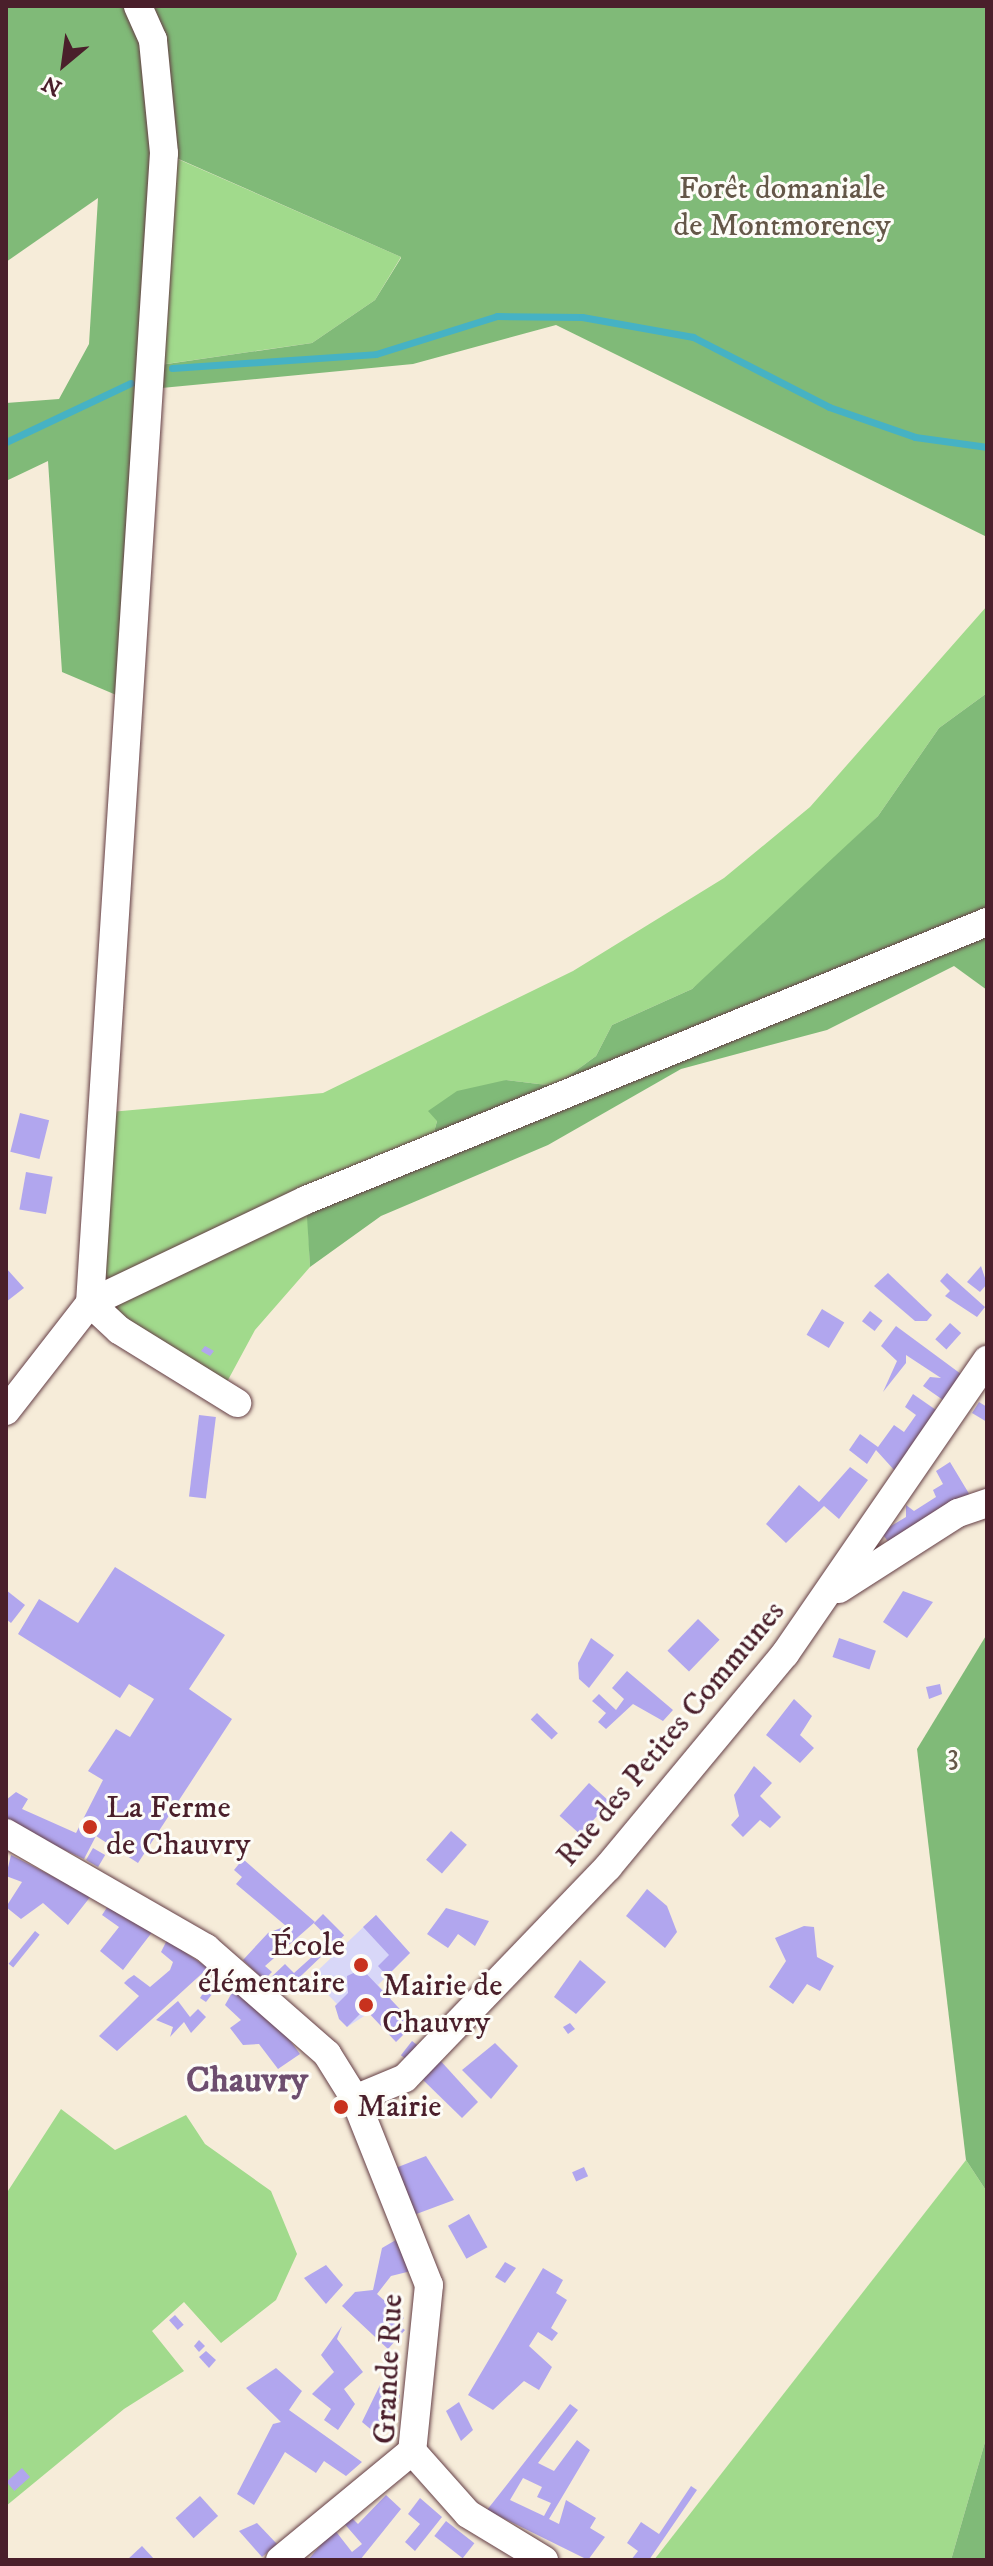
<!DOCTYPE html>
<html>
<head>
<meta charset="utf-8">
<style>
	body { margin:0 }
	#map { position:relative; width:993px; height:2566px; overflow:hidden; background:#f6ecd9; font-family:"IM FELL DW Pica",serif }
	div>[style] { position:absolute }
	[style*='--x'] { left:calc(var(--x)*1px); top:calc(var(--y)*1px); width:calc(var(--w)*1px); rotate:calc(var(--a)*1deg) }
	.built>* { inset:0; background:#d8d7f8 }
	.green>* { inset:0; background:#a1da8c }
	.forest>* { inset:0; background:#80ba78 }
	.stream>* { height:7px; margin:-3.5px; padding:0 3.5px; transform-origin:3.5px; border-radius:3.5px; background:#46b2c4 }
	.building>* { inset:0; background:#b1a6ee; transform-origin:0 0 }
	.roads { filter:drop-shadow(0 0 2px #643e45) drop-shadow(0 0 2px #643e45) }
	.minor>* { height:28px; margin:-14px; padding:0 14px; transform-origin:14px; border-radius:14px; background:#fff }
	.dots>* { width:22px; height:22px; translate:-50% -50%; box-sizing:border-box; border:4px solid #fdfcf7; border-radius:50% }
	span { translate:-50% -50%; white-space:nowrap; text-align:center; line-height:1.15; -webkit-text-stroke:6px #fdfcf7; paint-order:stroke }
	.park-label { font-size:32px; color:#645748 }
	.street-label { font-size:32px; color:#4a1f2b }
	.poi-label { font-size:32px; color:#4a1f2b }
	.left { translate:0 -50%; text-align:left }
	.right { translate:-100% -50%; text-align:right }
	.quarter-label { font-size:36px; color:#6e4e6f; font-weight:700 }
	.frame { position:absolute; inset:0; border:8px solid #4a1f2b; pointer-events:none }
	.north { position:absolute; left:24px; top:24px; width:80px; height:80px; -webkit-text-stroke:6px #fdfcf7; paint-order:stroke; rotate:209deg; font-size:22px; font-weight:700; line-height:32px; text-align:center; color:#4a1f2b }
	.north::after { content:''; display:block; margin:auto; width:28px; height:36px; background:#4a1f2b; clip-path:polygon(50% 0,100% 100%,50% 72%,0 100%) }
</style>
</head>
<body>
<div id="map">
	<div class="built">
		<div style="clip-path:polygon(376px 1915px,410px 1953px,378px 1985px,391px 1999px,347px 2027px,337px 2004px,311px 1977px)"></div>
	</div>
	<div class="green">
		<div style="clip-path:polygon(164px 153px,401px 257px,375px 300px,312px 343px,152px 366px)"></div>
		<div style="clip-path:polygon(987px 606px,987px 693px,939px 728px,878px 816px,735px 953px,692px 989px,612px 1025px,596px 1056px,555px 1086px,506px 1080px,437px 1121px,433px 1136px,307px 1200px,310px 1267px,255px 1330px,221px 1393px,92px 1308px,99px 1113px,323px 1093px,573px 971px,724px 878px,810px 807px)"></div>
		<div style="clip-path:polygon(61px 2109px,115px 2150px,186px 2115px,205px 2144px,271px 2191px,297px 2254px,276px 2300px,221px 2343px,184px 2302px,152px 2331px,184px 2371px,124px 2409px,6px 2506px,6px 2194px)"></div>
		<div style="clip-path:polygon(966px 2160px,987px 2192px,987px 2435px,951px 2560px,654px 2560px)"></div>
	</div>
	<div class="forest">
		<div style="clip-path:polygon(evenodd,6px 6px,987px 6px,987px 537px,556px 325px,413px 364px,151px 389px,128px 700px,62px 672px,48px 461px,6px 481px,6px 403px,59px 399px,89px 344px,98px 198px,6px 262px,6px 6px,165px 153px,401px 257px,401px 258px,375px 300px,312px 343px,153px 366px,165px 153px)"></div>
		<div style="clip-path:polygon(987px 693px,987px 990px,954px 966px,827px 1030px,681px 1069px,548px 1145px,381px 1216px,310px 1267px,306px 1200px,433px 1136px,437px 1121px,428px 1111px,457px 1091px,506px 1080px,555px 1086px,596px 1056px,612px 1025px,692px 989px,878px 816px,939px 728px)"></div>
		<div style="clip-path:polygon(987px 1634px,987px 2192px,966px 2160px,917px 1749px)"></div>
		<div style="clip-path:polygon(987px 2435px,987px 2560px,951px 2560px)"></div>
	</div>
	<div class="stream">
		<div style="--x:172;--y:368;--w:204;--a:-3.9"></div>
		<div style="--x:376;--y:354;--w:127;--a:-17.4"></div>
		<div style="--x:497;--y:316;--w:85;--a:0.7"></div>
		<div style="--x:582;--y:317;--w:113;--a:10.2"></div>
		<div style="--x:693;--y:337;--w:153;--a:27.2"></div>
		<div style="--x:829;--y:407;--w:91;--a:19.2"></div>
		<div style="--x:915;--y:437;--w:73;--a:7.9"></div>
		<div style="--x:6;--y:442;--w:138;--a:-25.3"></div>
	</div>
	<div class="building">
		<div style="left:20px;top:1113px;width:30px;height:40px;rotate:14deg"></div>
		<div style="left:26px;top:1172px;width:27px;height:38px;rotate:10deg"></div>
		<div style="clip-path:polygon(981px 1266px,987px 1284px,980px 1292px,967px 1282px)"></div>
		<div style="clip-path:polygon(6px 1268px,24px 1288px,6px 1302px)"></div>
		<div style="clip-path:polygon(888px 1273px,932px 1315px,927px 1321px,915px 1321px,874px 1286px)"></div>
		<div style="clip-path:polygon(947px 1273px,985px 1307px,977px 1317px,945px 1296px,950px 1291px,940px 1281px)"></div>
		<div style="left:822px;top:1309px;width:26px;height:30px;rotate:31deg"></div>
		<div style="left:870px;top:1311px;width:16px;height:13px;rotate:38deg"></div>
		<div style="left:950px;top:1323px;width:15px;height:22px;rotate:42deg"></div>
		<div style="clip-path:polygon(896px 1326px,961px 1374px,943px 1400px,923px 1386px,930px 1377px,941px 1378px,906px 1355px,906px 1363px,883px 1392px,897px 1361px,881px 1346px)"></div>
		<div style="clip-path:polygon(205px 1346px,214px 1351px,210px 1356px,201px 1351px)"></div>
		<div style="clip-path:polygon(913px 1394px,936px 1410px,895px 1471px,876px 1450px,867px 1464px,849px 1450px,860px 1434px,878px 1447px,894px 1425px,904px 1432px,916px 1415px,905px 1407px)"></div>
		<div style="clip-path:polygon(979px 1402px,987px 1407px,987px 1422px,972px 1413px)"></div>
		<div style="left:199px;top:1415px;width:17px;height:82px;rotate:7deg"></div>
		<div style="clip-path:polygon(950px 1462px,971px 1497px,892px 1547px,881px 1532px,906px 1517px,906px 1505px,914px 1511px,936px 1497px,933px 1490px,943px 1484px,936px 1471px)"></div>
		<div style="clip-path:polygon(850px 1467px,868px 1480px,839px 1519px,824px 1506px,786px 1543px,766px 1524px,799px 1485px,819px 1502px)"></div>
		<div style="clip-path:polygon(115px 1567px,225px 1635px,189px 1689px,232px 1719px,138px 1863px,96px 1836px,84px 1859px,6px 1823px,6px 1800px,16px 1792px,28px 1799px,22px 1809px,76px 1833px,103px 1780px,88px 1771px,116px 1729px,130px 1737px,154px 1699px,129px 1684px,120px 1698px,18px 1634px,39px 1599px,78px 1623px)"></div>
		<div style="clip-path:polygon(6px 1590px,25px 1605px,11px 1623px,6px 1619px)"></div>
		<div style="clip-path:polygon(903px 1591px,933px 1602px,907px 1638px,883px 1622px)"></div>
		<div style="left:698px;top:1619px;width:30px;height:44px;rotate:44deg"></div>
		<div style="clip-path:polygon(591px 1638px,614px 1655px,589px 1688px,579px 1679px,578px 1663px)"></div>
		<div style="left:839px;top:1638px;width:39px;height:20px;rotate:19deg"></div>
		<div style="clip-path:polygon(627px 1671px,673px 1710px,663px 1721px,633px 1704px,606px 1729px,598px 1722px,606px 1713px,592px 1701px,599px 1694px,616px 1710px,624px 1699px,612px 1688px)"></div>
		<div style="clip-path:polygon(940px 1684px,942px 1694px,929px 1699px,926px 1687px)"></div>
		<div style="clip-path:polygon(794px 1699px,812px 1716px,800px 1735px,814px 1748px,800px 1763px,766px 1735px)"></div>
		<div style="left:537px;top:1713px;width:29px;height:9px;rotate:44deg"></div>
		<div style="clip-path:polygon(754px 1766px,772px 1783px,760px 1796px,781px 1817px,770px 1828px,760px 1820px,743px 1837px,731px 1825px,739px 1816px,734px 1795px)"></div>
		<div style="left:589px;top:1783px;width:28px;height:44px;rotate:42deg"></div>
		<div style="left:451px;top:1831px;width:21px;height:38px;rotate:41deg"></div>
		<div style="left:93px;top:1848px;width:14px;height:14px;rotate:30deg"></div>
		<div style="clip-path:polygon(11px 1855px,91px 1896px,68px 1925px,43px 1903px,21px 1919px,6px 1907px,22px 1882px,6px 1876px)"></div>
		<div style="clip-path:polygon(243px 1859px,315px 1922px,265px 1966px,272px 1972px,264px 1980px,243px 1960px,268px 1933px,286px 1926px,236px 1884px,242px 1877px,234px 1870px)"></div>
		<div style="clip-path:polygon(647px 1889px,667px 1906px,677px 1932px,665px 1948px,626px 1916px)"></div>
		<div style="clip-path:polygon(108px 1906px,153px 1931px,123px 1970px,100px 1951px,119px 1927px,102px 1915px)"></div>
		<div style="clip-path:polygon(446px 1908px,489px 1921px,475px 1946px,458px 1934px,448px 1948px,427px 1934px)"></div>
		<div style="left:323px;top:1914px;width:30px;height:13px;rotate:45deg"></div>
		<div style="clip-path:polygon(376px 1915px,410px 1953px,387px 1976px,378px 1966px,389px 1955px,363px 1927px)"></div>
		<div style="clip-path:polygon(804px 1926px,814px 1927px,817px 1957px,834px 1966px,820px 1991px,807px 1984px,793px 2004px,769px 1987px,786px 1961px,775px 1938px)"></div>
		<div style="left:35px;top:1931px;width:6px;height:42px;rotate:39deg"></div>
		<div style="clip-path:polygon(167px 1940px,208px 1968px,117px 2051px,99px 2036px,139px 1996px,124px 1983px,128px 1979px,134px 1975px,150px 1987px,170px 1970px,173px 1962px,161px 1952px)"></div>
		<div style="clip-path:polygon(323px 1947px,327px 1951px,280px 1996px,266px 1982px,285px 1964px,294px 1973px)"></div>
		<div style="clip-path:polygon(580px 1960px,606px 1982px,576px 2014px,554px 1997px)"></div>
		<div style="clip-path:polygon(362px 1969px,414px 2024px,396px 2042px,365px 2009px,347px 2027px,339px 2019px,335px 2006px,348px 1993px,347px 1976px)"></div>
		<div style="clip-path:polygon(215px 1974px,223px 1980px,206px 2002px,200px 1998px)"></div>
		<div style="clip-path:polygon(234px 1989px,277px 2023px,300px 2054px,278px 2069px,259px 2044px,243px 2045px,230px 2028px,241px 2020px,225px 2005px)"></div>
		<div style="clip-path:polygon(178px 2001px,190px 2017px,198px 2009px,206px 2017px,191px 2033px,184px 2022px,170px 2037px,173px 2027px,156px 2020px)"></div>
		<div style="clip-path:polygon(570px 2023px,575px 2029px,568px 2034px,563px 2027px)"></div>
		<div style="left:412px;top:2041px;width:11px;height:18px;rotate:38deg"></div>
		<div style="clip-path:polygon(495px 2043px,518px 2066px,491px 2099px,462px 2070px)"></div>
		<div style="clip-path:polygon(438px 2058px,478px 2102px,462px 2118px,421px 2078px)"></div>
		<div style="clip-path:polygon(426px 2156px,454px 2200px,411px 2216px,393px 2169px)"></div>
		<div style="left:584px;top:2167px;width:10px;height:13px;rotate:66deg"></div>
		<div style="left:469px;top:2214px;width:38px;height:24px;rotate:61deg"></div>
		<div style="clip-path:polygon(401px 2237px,415px 2270px,391px 2276px,377px 2294px,404px 2318px,398px 2325px,405px 2330px,388px 2349px,342px 2306px,355px 2292px,373px 2290px,382px 2248px)"></div>
		<div style="clip-path:polygon(505px 2262px,516px 2268px,505px 2283px,495px 2277px)"></div>
		<div style="clip-path:polygon(326px 2265px,343px 2285px,326px 2304px,304px 2278px)"></div>
		<div style="clip-path:polygon(543px 2268px,563px 2280px,556px 2293px,567px 2300px,551px 2328px,558px 2333px,552px 2341px,538px 2332px,529px 2346px,552px 2367px,539px 2390px,524px 2381px,493px 2410px,468px 2395px)"></div>
		<div style="left:175px;top:2315px;width:13px;height:8px;rotate:48deg"></div>
		<div style="clip-path:polygon(342px 2326px,337px 2339px,363px 2372px,344px 2389px,355px 2404px,338px 2430px,324px 2420px,331px 2409px,312px 2394px,334px 2372px,321px 2355px)"></div>
		<div style="clip-path:polygon(199px 2340px,205px 2346px,199px 2352px,194px 2346px)"></div>
		<div style="clip-path:polygon(206px 2351px,216px 2360px,209px 2368px,199px 2357px)"></div>
		<div style="clip-path:polygon(276px 2368px,302px 2391px,289px 2410px,362px 2462px,346px 2476px,324px 2461px,316px 2473px,285px 2452px,254px 2505px,237px 2494px,273px 2424px,281px 2422px,246px 2388px)"></div>
		<div style="clip-path:polygon(380px 2385px,400px 2395px,395px 2417px,388px 2412px,374px 2432px,362px 2422px)"></div>
		<div style="clip-path:polygon(459px 2402px,473px 2430px,461px 2441px,446px 2411px)"></div>
		<div style="clip-path:polygon(evenodd,570px 2404px,578px 2410px,538px 2463px,554px 2471px,577px 2440px,590px 2450px,549px 2519px,559px 2524px,566px 2500px,596px 2518px,590px 2528px,605px 2537px,588px 2560px,487px 2510px,570px 2404px,523px 2478px,542px 2487px,537px 2497px,551px 2503px,544px 2516px,510px 2500px,523px 2478px)"></div>
		<div style="left:22px;top:2468px;width:12px;height:21px;rotate:48deg"></div>
		<div style="clip-path:polygon(691px 2486px,697px 2490px,649px 2560px,631px 2560px,638px 2551px,627px 2543px,641px 2522px,659px 2534px)"></div>
		<div style="clip-path:polygon(386px 2495px,401px 2509px,360px 2560px,308px 2560px,334px 2529px,352px 2552px,362px 2544px,342px 2521px,348px 2514px,358px 2524px)"></div>
		<div style="left:200px;top:2496px;width:27px;height:33px;rotate:48deg"></div>
		<div style="clip-path:polygon(420px 2498px,442px 2517px,415px 2551px,405px 2542px,420px 2524px,408px 2514px)"></div>
		<div style="left:446px;top:2521px;width:36px;height:19px;rotate:38deg"></div>
		<div style="clip-path:polygon(257px 2523px,277px 2544px,262px 2557px,239px 2531px)"></div>
		<div style="clip-path:polygon(142px 2546px,155px 2560px,127px 2560px)"></div>
	</div>
	<div class="roads">
		<div class="minor">
			<div style="--x:90;--y:1303;--w:239;--a:-25.5"></div>
			<div style="--x:306;--y:1200;--w:736;--a:-22.21"></div>
			<div style="--x:90;--y:1303;--w:40;--a:43"></div>
			<div style="--x:119;--y:1330;--w:139;--a:31.7"></div>
			<div style="--x:6;--y:1411;--w:137;--a:-52.1"></div>
			<div style="--x:90;--y:1303;--w:1152;--a:-86.32"></div>
			<div style="--x:164;--y:153;--w:114;--a:-95.6"></div>
			<div style="--x:153;--y:40;--w:37;--a:-114"></div>
			<div style="--x:839;--y:1589;--w:141;--a:-32.6"></div>
			<div style="--x:958;--y:1513;--w:31;--a:-19"></div>
			<div style="--x:6;--y:1833;--w:231;--a:29.9"></div>
			<div style="--x:206;--y:1948;--w:161;--a:41.2"></div>
			<div style="--x:327;--y:2054;--w:53;--a:58.1"></div>
			<div style="--x:355;--y:2099;--w:200;--a:68.3"></div>
			<div style="--x:429;--y:2285;--w:167;--a:95.8"></div>
			<div style="--x:412;--y:2451;--w:84;--a:48.4"></div>
			<div style="--x:468;--y:2514;--w:89;--a:31.2"></div>
			<div style="--x:355;--y:2099;--w:54;--a:-22.8"></div>
			<div style="--x:405;--y:2078;--w:293;--a:-46.1"></div>
			<div style="--x:608;--y:1867;--w:277;--a:-50.3"></div>
			<div style="--x:785;--y:1654;--w:357;--a:-55.5"></div>
			<div style="--x:280;--y:2560;--w:171;--a:-39.5"></div>
		</div>
	</div>
	<div class="dots">
		<div style="left:90px;top:1827px;background:#c8321e"></div>
		<div style="left:361px;top:1965px;background:#c8321e"></div>
		<div style="left:366px;top:2005px;background:#c8321e"></div>
		<div style="left:341px;top:2107px;background:#c8321e"></div>
	</div>
	<div class="park-label">
		<span style="left:782px;top:208px">Forêt domaniale<br>de Montmorency</span>
		<span style="left:953px;top:1755px">3</span>
	</div>
	<div class="street-label">
		<span style="left:671px;top:1734px;rotate:-50deg">Rue des Petites Communes</span>
		<span style="left:389px;top:2369px;rotate:-87deg">Grande Rue</span>
	</div>
	<div class="poi-label">
		<span class="left" style="left:106px;top:1827px">La Ferme<br>de Chauvry</span>
		<span class="right" style="left:345px;top:1965px">École<br>élémentaire</span>
		<span class="left" style="left:382px;top:2005px">Mairie de<br>Chauvry</span>
		<span class="left" style="left:357px;top:2107px">Mairie</span>
	</div>
	<div class="quarter-label">
		<span style="left:247px;top:2081px">Chauvry</span>
	</div>
	<div class="frame"></div>
	<div class="north">N</div>
</div>
</body>
</html>
